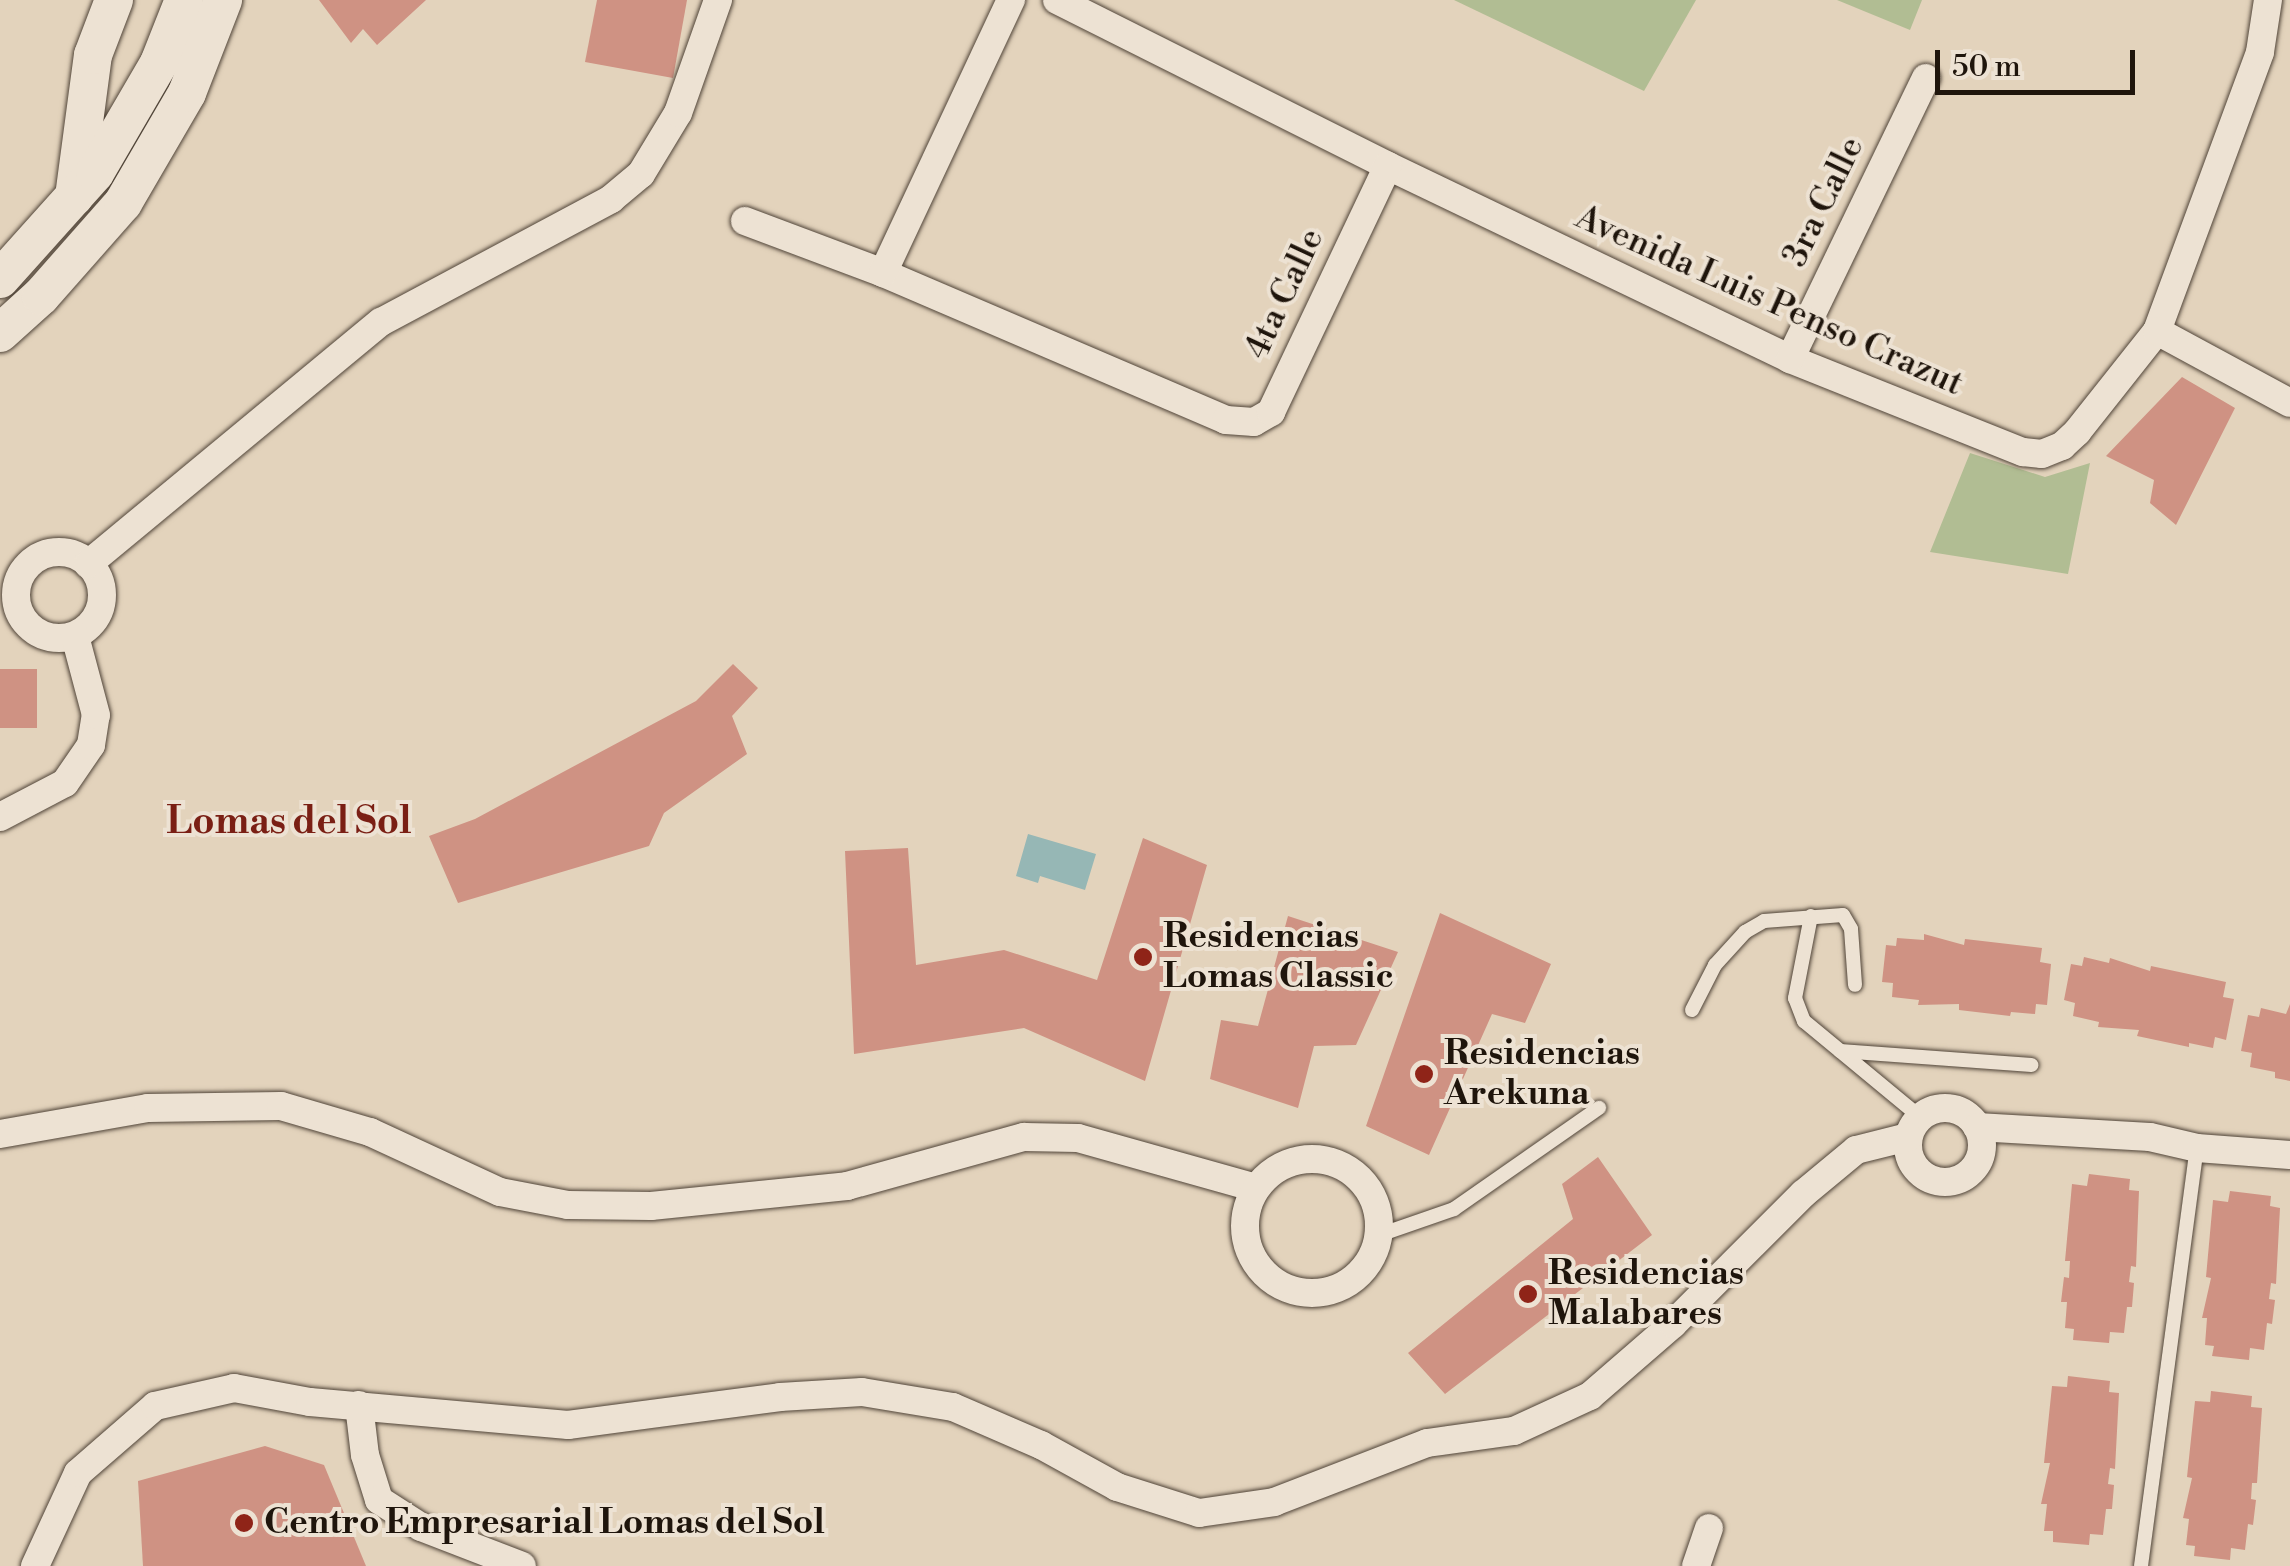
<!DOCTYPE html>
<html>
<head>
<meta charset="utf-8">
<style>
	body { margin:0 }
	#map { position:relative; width:2290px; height:1566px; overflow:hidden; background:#e3d3bc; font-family:"Libre Bodoni",serif }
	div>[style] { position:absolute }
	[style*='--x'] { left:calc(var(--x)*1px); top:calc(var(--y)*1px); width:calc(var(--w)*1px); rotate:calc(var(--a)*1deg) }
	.green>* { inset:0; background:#b1bd93 }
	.water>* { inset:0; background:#96b7b5 }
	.building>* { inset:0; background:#cf9283; transform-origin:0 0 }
	.roads { filter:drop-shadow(0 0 2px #504438) drop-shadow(0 0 2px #504438) }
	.lane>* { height:14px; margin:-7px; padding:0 7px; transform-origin:7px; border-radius:7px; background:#ede2d3 }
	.street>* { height:28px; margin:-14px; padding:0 14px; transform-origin:14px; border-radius:14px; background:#ede2d3 }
	.street>.ring { margin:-14px; padding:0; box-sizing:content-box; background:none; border:28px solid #ede2d3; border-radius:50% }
	.secondary>* { height:38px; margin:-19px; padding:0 19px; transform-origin:19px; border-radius:19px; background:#ede2d3 }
	.dots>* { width:28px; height:28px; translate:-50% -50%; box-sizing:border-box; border:5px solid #ede2d3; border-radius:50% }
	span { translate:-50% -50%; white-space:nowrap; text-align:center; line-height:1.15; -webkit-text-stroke:8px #ede2d3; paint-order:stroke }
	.street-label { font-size:35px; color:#1f150c }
	.poi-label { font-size:35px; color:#1f150c; font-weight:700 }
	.left { translate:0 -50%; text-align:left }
	.neighbourhood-label { font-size:38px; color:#7a1f14; font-weight:700 }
	.scale { position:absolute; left:1935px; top:50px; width:200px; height:45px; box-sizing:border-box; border:5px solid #1f150c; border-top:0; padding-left:12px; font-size:30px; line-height:35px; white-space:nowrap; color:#1f150c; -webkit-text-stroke:8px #ede2d3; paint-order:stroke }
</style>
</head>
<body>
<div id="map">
	<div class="green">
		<div style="clip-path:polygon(1454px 0,1696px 0,1644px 91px)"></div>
		<div style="clip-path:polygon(1837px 0,1922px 0,1910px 30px)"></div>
		<div style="clip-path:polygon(1970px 453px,2045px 477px,2090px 463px,2068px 574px,1930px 552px)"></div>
	</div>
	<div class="water">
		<div style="clip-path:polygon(1028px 834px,1096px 854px,1085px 890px,1040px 876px,1038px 883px,1016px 876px)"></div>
	</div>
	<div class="building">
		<div style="clip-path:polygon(319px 0,426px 0,377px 45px,363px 29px,351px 43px)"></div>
		<div style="clip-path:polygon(597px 0,687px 0,673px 78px,585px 62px)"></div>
		<div style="clip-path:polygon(2182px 377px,2235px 408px,2176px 525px,2150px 503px,2154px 480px,2106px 456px)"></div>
		<div style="clip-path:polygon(733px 664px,758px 688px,732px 716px,747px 754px,664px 813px,649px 846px,458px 903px,429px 836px,475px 819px,696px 701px)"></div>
		<div style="left:0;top:669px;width:37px;height:59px"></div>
		<div style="clip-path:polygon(1143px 838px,1207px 865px,1145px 1081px,1024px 1028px,854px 1054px,845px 851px,908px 848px,916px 965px,1004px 950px,1097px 980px)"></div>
		<div style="clip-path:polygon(1440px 913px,1551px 964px,1525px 1023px,1492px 1014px,1429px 1155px,1366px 1126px)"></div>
		<div style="clip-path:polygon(1288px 916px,1398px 952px,1356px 1045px,1314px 1046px,1298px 1108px,1210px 1079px,1221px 1020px,1258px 1026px)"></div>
		<div style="clip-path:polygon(1924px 934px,1964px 945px,1965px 939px,2042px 948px,2040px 962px,2051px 964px,2047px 1005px,2036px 1004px,2035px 1014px,2011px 1012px,2010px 1016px,1959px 1010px,1959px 1004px,1918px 1005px,1919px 1000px,1892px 997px,1893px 983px,1882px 982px,1886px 945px,1896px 946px,1897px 938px,1924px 940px)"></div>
		<div style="clip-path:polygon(2084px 957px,2109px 963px,2110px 958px,2150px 971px,2151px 966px,2226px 982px,2223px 997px,2234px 999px,2226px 1040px,2215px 1037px,2213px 1048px,2189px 1043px,2189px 1047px,2137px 1036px,2139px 1030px,2098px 1027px,2099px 1022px,2073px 1016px,2075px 1003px,2064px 1000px,2071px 964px,2082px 966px)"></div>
		<div style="clip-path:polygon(2290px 1004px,2290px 1081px,2275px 1078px,2275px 1072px,2250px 1067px,2252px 1053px,2241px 1051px,2248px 1015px,2259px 1017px,2261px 1008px,2286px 1014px)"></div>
		<div style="clip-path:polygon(1598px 1157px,1652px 1235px,1445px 1394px,1408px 1353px,1573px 1219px,1562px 1184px)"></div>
		<div style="clip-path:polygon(2089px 1174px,2130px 1179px,2129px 1190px,2139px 1191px,2136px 1267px,2131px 1266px,2129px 1282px,2134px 1283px,2132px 1307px,2127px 1307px,2124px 1333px,2110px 1332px,2109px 1343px,2073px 1340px,2074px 1329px,2065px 1328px,2067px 1302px,2061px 1302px,2064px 1277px,2069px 1278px,2070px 1261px,2065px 1261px,2072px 1184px,2087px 1186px)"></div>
		<div style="clip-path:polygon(2230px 1191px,2271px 1196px,2270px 1206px,2280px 1208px,2276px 1284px,2271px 1283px,2269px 1299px,2275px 1300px,2272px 1324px,2267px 1323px,2264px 1350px,2250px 1348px,2249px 1360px,2212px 1356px,2214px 1346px,2205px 1345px,2207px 1318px,2202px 1318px,2211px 1278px,2206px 1277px,2213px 1200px,2228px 1202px)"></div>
		<div style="clip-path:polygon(2068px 1376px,2110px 1381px,2109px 1392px,2119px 1393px,2115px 1469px,2110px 1468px,2108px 1484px,2114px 1485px,2112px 1509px,2106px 1509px,2103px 1535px,2090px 1534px,2089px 1545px,2053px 1542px,2053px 1531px,2044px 1531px,2047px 1504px,2041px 1504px,2050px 1463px,2044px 1463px,2052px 1386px,2067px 1387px)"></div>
		<div style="clip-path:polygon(2211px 1391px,2252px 1396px,2251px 1407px,2262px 1408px,2257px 1483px,2252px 1483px,2251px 1499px,2256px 1500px,2253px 1525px,2248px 1524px,2245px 1550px,2231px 1548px,2230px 1560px,2194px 1556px,2195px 1546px,2186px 1545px,2189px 1519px,2183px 1518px,2192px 1478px,2187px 1477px,2195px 1401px,2210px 1402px)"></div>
		<div style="clip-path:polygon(265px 1446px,324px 1465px,366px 1566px,143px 1566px,138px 1481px)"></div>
	</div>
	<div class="roads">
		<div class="lane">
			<div style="--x:1811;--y:916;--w:84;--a:101"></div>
			<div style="--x:1795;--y:998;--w:25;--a:69"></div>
			<div style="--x:1804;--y:1021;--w:151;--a:39.6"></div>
			<div style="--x:1692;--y:1010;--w:51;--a:-62.9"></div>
			<div style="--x:1715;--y:965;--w:45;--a:-47.7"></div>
			<div style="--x:1745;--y:932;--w:22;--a:-30"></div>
			<div style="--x:1764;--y:921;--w:79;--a:-4.3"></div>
			<div style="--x:1843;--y:915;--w:16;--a:60"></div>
			<div style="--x:1851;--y:929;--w:56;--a:85.9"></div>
			<div style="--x:1840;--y:1051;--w:192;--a:4.2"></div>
			<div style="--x:1379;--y:1235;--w:79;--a:-19.1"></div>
			<div style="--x:1454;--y:1209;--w:177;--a:-34.9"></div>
			<div style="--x:2141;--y:1566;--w:422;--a:-82.4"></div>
		</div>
		<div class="street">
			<div style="--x:1057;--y:0;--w:370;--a:26.6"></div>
			<div style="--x:1388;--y:166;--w:446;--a:25.6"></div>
			<div style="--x:1790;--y:359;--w:251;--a:21.8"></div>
			<div style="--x:2023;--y:452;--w:19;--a:6"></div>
			<div style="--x:2042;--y:454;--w:22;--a:-22"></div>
			<div style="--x:2062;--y:446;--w:21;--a:-43"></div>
			<div style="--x:2077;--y:432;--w:129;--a:-51.6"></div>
			<div style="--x:2157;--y:331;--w:297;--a:-69.7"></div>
			<div style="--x:2260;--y:52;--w:53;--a:-81.3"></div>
			<div style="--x:745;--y:221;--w:147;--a:20.6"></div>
			<div style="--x:883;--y:273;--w:373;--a:23.2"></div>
			<div style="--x:1226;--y:420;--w:28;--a:4"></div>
			<div style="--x:1254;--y:422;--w:20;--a:-30"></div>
			<div style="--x:1271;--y:412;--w:272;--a:-64.6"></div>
			<div style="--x:883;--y:273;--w:302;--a:-64.9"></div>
			<div style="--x:2157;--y:331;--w:151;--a:28.4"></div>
			<div style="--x:1790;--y:359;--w:312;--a:-64.2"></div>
			<div class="ring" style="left:16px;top:552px;width:58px;height:58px"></div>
			<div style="--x:88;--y:564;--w:380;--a:-39.6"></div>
			<div style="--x:381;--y:322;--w:261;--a:-28.1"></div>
			<div style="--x:611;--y:199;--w:39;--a:-40"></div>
			<div style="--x:641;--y:174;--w:71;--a:-58.8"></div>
			<div style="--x:678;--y:113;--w:120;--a:-70.5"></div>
			<div style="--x:0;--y:817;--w:73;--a:-27.6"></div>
			<div style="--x:65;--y:783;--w:46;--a:-55.6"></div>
			<div style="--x:91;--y:745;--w:30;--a:-81"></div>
			<div style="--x:96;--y:715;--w:82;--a:-104.9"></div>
			<div class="ring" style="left:1908px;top:1108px;width:46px;height:46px"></div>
			<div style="--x:1977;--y:1127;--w:173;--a:3.3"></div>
			<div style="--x:2150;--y:1137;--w:48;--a:13.2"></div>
			<div style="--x:2197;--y:1148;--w:93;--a:4.3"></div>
			<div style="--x:0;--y:1134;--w:150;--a:-10"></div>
			<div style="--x:148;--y:1108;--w:133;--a:-0.9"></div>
			<div style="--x:281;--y:1106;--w:93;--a:16.3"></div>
			<div style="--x:370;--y:1132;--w:143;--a:24.8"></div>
			<div style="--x:500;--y:1192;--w:69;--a:10.8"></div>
			<div style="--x:568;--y:1205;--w:83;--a:0.7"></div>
			<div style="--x:651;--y:1206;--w:197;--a:-5.8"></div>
			<div style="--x:847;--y:1186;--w:184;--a:-15.5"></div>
			<div style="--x:1024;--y:1137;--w:54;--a:1.1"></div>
			<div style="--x:1078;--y:1138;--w:185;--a:15.7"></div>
			<div class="ring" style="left:1245px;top:1159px;width:106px;height:106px"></div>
			<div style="--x:359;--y:1405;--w:50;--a:83.2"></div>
			<div style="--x:365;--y:1455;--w:47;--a:72.7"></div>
			<div style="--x:379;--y:1500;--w:50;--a:32.7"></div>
			<div style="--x:421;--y:1527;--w:108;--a:21.1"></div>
			<div style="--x:35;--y:1566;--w:102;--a:-65.2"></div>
			<div style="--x:78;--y:1473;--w:102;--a:-41"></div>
			<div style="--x:155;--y:1406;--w:81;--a:-12.8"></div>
			<div style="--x:234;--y:1388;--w:77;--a:10.4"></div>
			<div style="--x:310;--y:1402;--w:259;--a:5.1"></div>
			<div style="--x:568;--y:1425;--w:214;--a:-7.5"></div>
			<div style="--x:780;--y:1397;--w:82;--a:-3.5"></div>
			<div style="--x:862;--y:1392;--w:92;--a:9.4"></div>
			<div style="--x:953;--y:1407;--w:96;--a:23.4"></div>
			<div style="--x:1041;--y:1445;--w:87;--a:28.9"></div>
			<div style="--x:1117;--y:1487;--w:86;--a:17.6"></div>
			<div style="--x:1199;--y:1513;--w:76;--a:-8.3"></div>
			<div style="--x:1274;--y:1502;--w:164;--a:-21.1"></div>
			<div style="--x:1427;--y:1443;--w:88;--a:-7.9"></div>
			<div style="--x:1514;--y:1431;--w:84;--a:-24.7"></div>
			<div style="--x:1590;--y:1396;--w:110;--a:-40.9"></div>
			<div style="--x:1673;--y:1324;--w:184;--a:-45"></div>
			<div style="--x:1803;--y:1194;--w:69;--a:-39.7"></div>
			<div style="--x:1856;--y:1150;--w:54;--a:-14"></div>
			<div style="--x:1696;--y:1566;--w:40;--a:-71.1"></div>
		</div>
		<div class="secondary">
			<div style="--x:74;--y:197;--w:143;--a:-82.4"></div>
			<div style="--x:93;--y:55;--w:59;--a:-69.1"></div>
			<div style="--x:0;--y:279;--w:142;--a:-48.1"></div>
			<div style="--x:95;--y:173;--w:127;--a:-59.8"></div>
			<div style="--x:159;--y:63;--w:68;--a:-68.4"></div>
			<div style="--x:0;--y:333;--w:55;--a:-42.1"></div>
			<div style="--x:41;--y:296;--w:124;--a:-48.6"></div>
			<div style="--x:123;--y:203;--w:127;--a:-59.8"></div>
			<div style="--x:187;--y:93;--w:100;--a:-68.8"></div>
		</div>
	</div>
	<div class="dots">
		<div style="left:1143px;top:957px;background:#8f2418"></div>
		<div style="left:1424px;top:1074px;background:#8f2418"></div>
		<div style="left:1528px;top:1294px;background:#8f2418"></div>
		<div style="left:244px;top:1523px;background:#8f2418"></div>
	</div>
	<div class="street-label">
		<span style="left:1824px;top:202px;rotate:-64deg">3ra Calle</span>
		<span style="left:1285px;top:294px;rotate:-65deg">4ta Calle</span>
		<span style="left:1769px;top:301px;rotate:24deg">Avenida Luis Penso Crazut</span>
	</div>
	<div class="poi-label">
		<span class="left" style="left:1163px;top:957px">Residencias<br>Lomas Classic</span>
		<span class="left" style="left:1444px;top:1074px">Residencias<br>Arekuna</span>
		<span class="left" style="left:1548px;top:1294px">Residencias<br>Malabares</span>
		<span class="left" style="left:264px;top:1523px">Centro Empresarial Lomas del Sol</span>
	</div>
	<div class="neighbourhood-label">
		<span style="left:289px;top:822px">Lomas del Sol</span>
	</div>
	<div class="scale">50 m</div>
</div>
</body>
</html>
